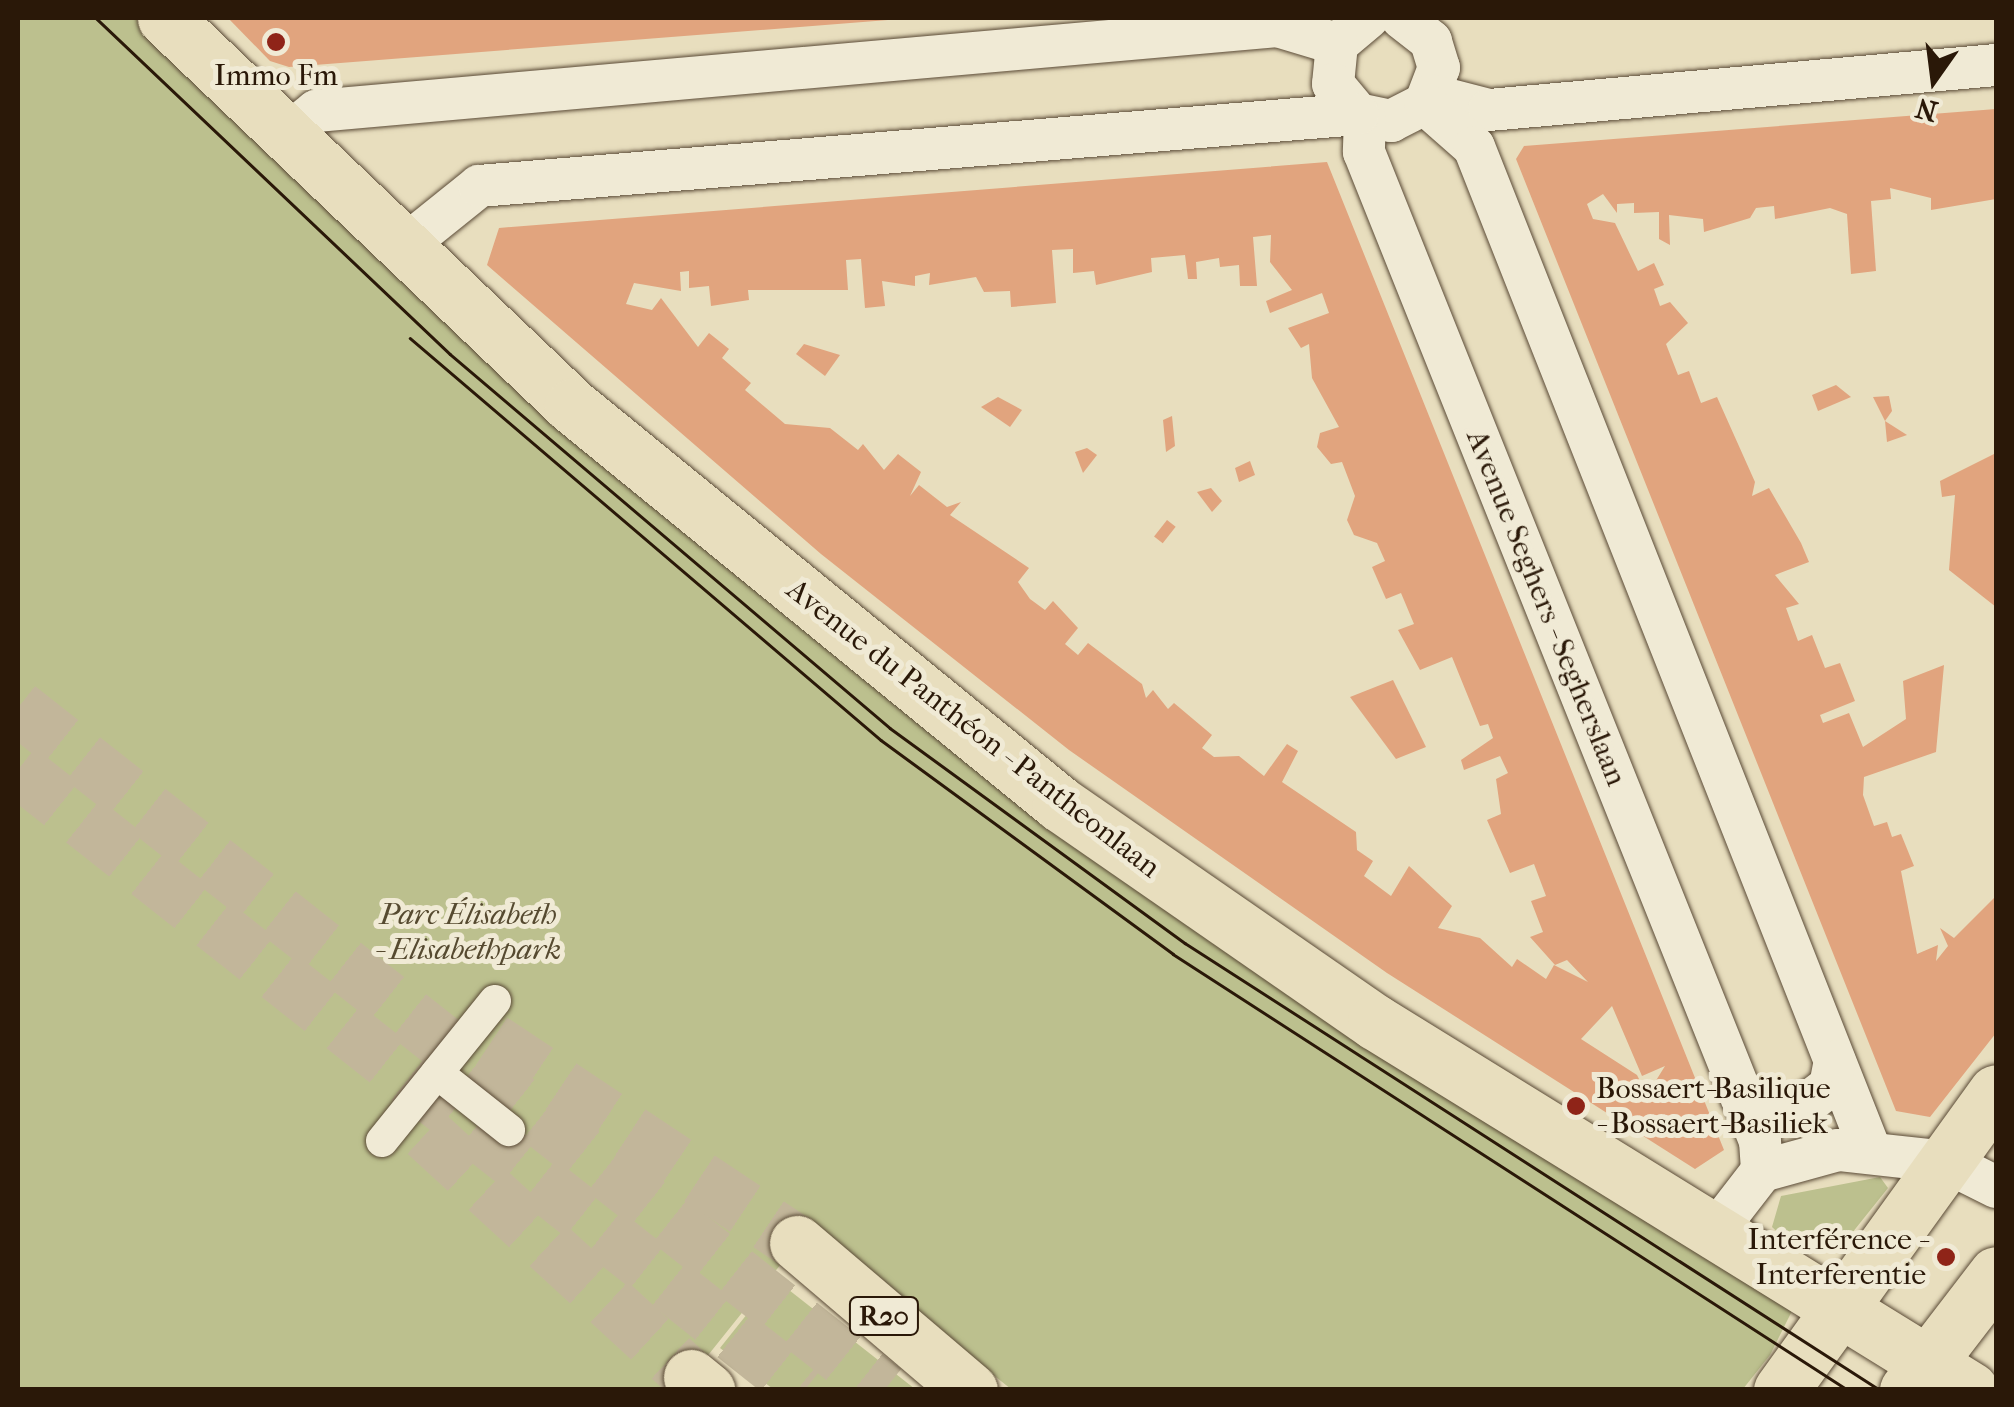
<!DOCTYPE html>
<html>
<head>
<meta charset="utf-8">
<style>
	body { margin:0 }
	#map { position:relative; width:2014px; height:1407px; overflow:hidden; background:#e8debe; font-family:"IM FELL French Canon",serif }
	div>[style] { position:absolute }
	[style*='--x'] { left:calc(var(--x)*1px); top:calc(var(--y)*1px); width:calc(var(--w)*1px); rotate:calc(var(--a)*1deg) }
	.green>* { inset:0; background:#bcc08e }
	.building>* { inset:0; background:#e1a47e; transform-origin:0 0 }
	.trunk-tunnel>* { height:55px; margin-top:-27.5px; transform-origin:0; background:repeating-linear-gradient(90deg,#c2b69a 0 55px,transparent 0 83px) }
	.roads { filter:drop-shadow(0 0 2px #5a4a36) drop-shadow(0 0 2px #5a4a36) }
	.pedestrian>* { height:32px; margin:-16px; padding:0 16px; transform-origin:16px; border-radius:16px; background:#f0ead5 }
	.minor>* { height:42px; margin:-21px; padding:0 21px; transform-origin:21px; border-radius:21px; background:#f0ead5 }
	.primary>* { height:55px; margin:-27.5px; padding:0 27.5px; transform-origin:27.5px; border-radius:27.5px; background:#e8debe }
	.trunk>* { height:55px; margin:-27.5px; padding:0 27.5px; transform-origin:27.5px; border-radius:27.5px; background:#e8debe }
	.tram>* { height:2.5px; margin:-1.25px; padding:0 1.25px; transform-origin:1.25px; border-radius:1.25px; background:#2a1808 }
	.dots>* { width:28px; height:28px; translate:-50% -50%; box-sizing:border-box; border:5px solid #f0ead5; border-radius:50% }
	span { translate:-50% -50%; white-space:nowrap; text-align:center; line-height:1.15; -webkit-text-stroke:10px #f0ead5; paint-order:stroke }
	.shield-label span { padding:2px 8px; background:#f0ead5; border:2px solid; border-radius:8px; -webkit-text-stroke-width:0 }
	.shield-label { font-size:28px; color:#2a1808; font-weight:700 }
	.poi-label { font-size:30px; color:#2a1808 }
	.left { translate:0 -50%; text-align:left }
	.right { translate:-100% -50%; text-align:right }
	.street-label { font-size:30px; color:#2a1808 }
	.park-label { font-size:30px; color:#564a30; font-style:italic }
	.frame { position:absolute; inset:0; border:20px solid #2a1808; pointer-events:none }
	.north { position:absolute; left:1884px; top:30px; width:100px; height:100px; -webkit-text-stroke:8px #f0ead5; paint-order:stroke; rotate:194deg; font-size:28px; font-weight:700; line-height:40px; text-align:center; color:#2a1808 }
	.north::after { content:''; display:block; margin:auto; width:35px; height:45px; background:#2a1808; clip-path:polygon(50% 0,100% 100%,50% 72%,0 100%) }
</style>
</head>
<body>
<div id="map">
	<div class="green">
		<div style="clip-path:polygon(18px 18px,136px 18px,529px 391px,1792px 1311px,1770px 1355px,1743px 1389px,1011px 1389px,809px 1229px,681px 1389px,18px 1389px)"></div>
		<div style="clip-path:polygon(1880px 1177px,1888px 1188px,1840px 1248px,1821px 1251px,1792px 1234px,1787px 1241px,1772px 1227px,1781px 1196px)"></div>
		<div style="clip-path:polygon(775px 1279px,915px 1389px,773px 1389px,720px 1348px)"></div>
	</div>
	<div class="building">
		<div style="clip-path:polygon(228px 18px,888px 18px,888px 20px,289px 67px,270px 61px)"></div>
		<div style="clip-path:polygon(1996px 109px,1996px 199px,1931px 210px,1931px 198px,1890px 188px,1891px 199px,1871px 201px,1876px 271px,1851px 274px,1847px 214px,1830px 208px,1775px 219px,1774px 206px,1756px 208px,1750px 218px,1704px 232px,1703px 219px,1669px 215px,1670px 245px,1659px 239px,1659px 212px,1634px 213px,1634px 203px,1617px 204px,1617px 213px,1603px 194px,1587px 204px,1593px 219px,1615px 223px,1638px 271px,1654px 263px,1664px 285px,1654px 289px,1660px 306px,1670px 302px,1688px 323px,1666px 344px,1678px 375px,1689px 371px,1701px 403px,1717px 397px,1755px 482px,1752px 496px,1769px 488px,1801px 543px,1809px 562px,1775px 575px,1799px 604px,1786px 608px,1798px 641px,1812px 635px,1825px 668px,1840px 663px,1855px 701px,1820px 715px,1823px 723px,1849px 713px,1863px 747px,1906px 719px,1903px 681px,1944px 665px,1936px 752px,1864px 777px,1863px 795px,1874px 826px,1887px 822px,1892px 837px,1901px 834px,1914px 866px,1901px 871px,1917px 954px,1938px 945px,1936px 961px,1948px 946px,1940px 928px,1954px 938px,1996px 896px,1996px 1033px,1930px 1117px,1896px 1111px,1516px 159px,1524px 146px)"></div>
		<div style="clip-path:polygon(evenodd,1327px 162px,1724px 1150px,1695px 1169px,1387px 973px,1069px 750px,821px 554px,487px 265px,499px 228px,1327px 162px,1271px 235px,1270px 262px,1292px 290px,1266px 301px,1270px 313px,1322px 293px,1329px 313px,1288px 328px,1301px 348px,1309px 344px,1312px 378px,1339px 427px,1320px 433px,1317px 447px,1331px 464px,1342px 462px,1355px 496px,1347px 520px,1354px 535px,1377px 543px,1385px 561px,1372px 567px,1386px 599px,1401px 593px,1414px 624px,1398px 630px,1420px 670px,1452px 657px,1480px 726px,1488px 724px,1493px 738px,1461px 760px,1464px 770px,1500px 756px,1508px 773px,1496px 779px,1501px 814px,1487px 820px,1510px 873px,1534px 864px,1546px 896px,1531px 901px,1543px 932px,1530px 937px,1555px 965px,1567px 960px,1588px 982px,1554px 965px,1546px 979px,1517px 959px,1512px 967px,1480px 938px,1438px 928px,1452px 906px,1409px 866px,1391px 896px,1364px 876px,1373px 861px,1357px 850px,1356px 832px,1282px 782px,1298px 751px,1287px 744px,1264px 776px,1239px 756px,1214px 757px,1202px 748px,1212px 735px,1174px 703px,1168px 709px,1153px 690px,1146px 698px,1142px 684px,1088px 643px,1078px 655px,1065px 644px,1078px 628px,1053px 601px,1045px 610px,1030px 599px,1018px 582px,1029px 568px,950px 515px,961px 502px,947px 507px,919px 485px,910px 496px,921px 472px,898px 454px,884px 470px,863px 444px,858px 450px,830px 428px,785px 424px,745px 390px,751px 383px,722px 358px,729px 349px,709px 333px,698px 347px,661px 298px,652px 310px,626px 304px,634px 283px,681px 291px,680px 272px,689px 271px,689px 288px,709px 286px,711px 306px,749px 300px,748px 290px,848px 290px,846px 260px,861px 259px,865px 308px,885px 306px,882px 281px,915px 286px,915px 276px,930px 273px,929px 285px,976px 277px,984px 292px,1010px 291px,1011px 307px,1056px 303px,1052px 250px,1073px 249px,1073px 273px,1094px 271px,1096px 285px,1152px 272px,1151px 258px,1185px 255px,1188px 279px,1197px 279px,1196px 262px,1219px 258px,1220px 267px,1239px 265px,1240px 286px,1257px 286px,1253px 237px,1271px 235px,1327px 162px,1612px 1006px,1642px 1076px,1665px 1066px,1647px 1095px,1637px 1075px,1581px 1039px,1612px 1006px)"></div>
		<div style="clip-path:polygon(804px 344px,840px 355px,825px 376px,796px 354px)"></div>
		<div style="clip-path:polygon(1836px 385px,1851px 397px,1818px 411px,1812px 395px)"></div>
		<div style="clip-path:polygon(1889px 396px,1892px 411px,1885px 421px,1873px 397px)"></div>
		<div style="clip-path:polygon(998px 397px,1022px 410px,1010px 427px,981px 407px)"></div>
		<div style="clip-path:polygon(1172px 416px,1175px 446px,1166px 452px,1163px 420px)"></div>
		<div style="clip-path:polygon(1885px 421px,1907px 435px,1887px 442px)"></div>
		<div style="clip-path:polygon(1087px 448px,1097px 455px,1083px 473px,1075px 452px)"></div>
		<div style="clip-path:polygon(1996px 453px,1996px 607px,1949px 570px,1955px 495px,1942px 497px,1940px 481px)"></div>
		<div style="clip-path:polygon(1250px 461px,1255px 475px,1239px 482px,1235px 468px)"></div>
		<div style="clip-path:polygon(1211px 488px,1222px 501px,1212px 512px,1197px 492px)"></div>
		<div style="left:1167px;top:520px;width:11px;height:21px;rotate:38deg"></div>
		<div style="clip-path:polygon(1393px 680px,1426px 747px,1396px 759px,1350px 697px)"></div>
	</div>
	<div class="trunk-tunnel">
		<div style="--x:18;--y:707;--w:1103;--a:38.26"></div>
		<div style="--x:18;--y:769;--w:1002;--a:38.31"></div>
		<div style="--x:492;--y:1040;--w:366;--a:33.6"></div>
		<div style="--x:426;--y:1133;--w:360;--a:42.6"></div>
	</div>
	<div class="roads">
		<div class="pedestrian">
			<div style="--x:437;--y:1073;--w:92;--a:38.4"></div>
			<div style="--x:382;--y:1141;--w:180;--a:-51.1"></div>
		</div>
		<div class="minor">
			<div style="--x:1368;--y:18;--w:40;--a:140"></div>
			<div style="--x:1337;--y:44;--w:40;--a:95.7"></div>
			<div style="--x:1333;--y:84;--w:39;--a:50"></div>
			<div style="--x:1358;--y:114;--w:34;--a:12"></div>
			<div style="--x:1391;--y:121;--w:38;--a:-27"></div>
			<div style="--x:1425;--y:104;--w:39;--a:-69"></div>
			<div style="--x:1439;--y:68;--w:28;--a:-107"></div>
			<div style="--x:1431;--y:41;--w:37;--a:-142"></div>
			<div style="--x:1431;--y:95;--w:60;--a:14.5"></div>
			<div style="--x:1489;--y:110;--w:509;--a:-5.07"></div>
			<div style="--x:1425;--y:104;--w:65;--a:41.3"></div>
			<div style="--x:1474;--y:147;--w:1075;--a:68.45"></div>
			<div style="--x:1365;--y:118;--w:34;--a:92"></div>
			<div style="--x:1364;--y:152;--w:1065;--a:68.18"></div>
			<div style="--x:1760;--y:1141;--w:30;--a:86"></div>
			<div style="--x:283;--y:138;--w:43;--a:-39.3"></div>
			<div style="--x:316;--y:111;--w:965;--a:-5.05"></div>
			<div style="--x:1277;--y:26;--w:63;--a:16.7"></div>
			<div style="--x:402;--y:248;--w:99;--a:-38.8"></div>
			<div style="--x:479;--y:186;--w:882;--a:-4.68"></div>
			<div style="--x:1741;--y:1097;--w:29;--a:31"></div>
			<div style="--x:1766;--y:1112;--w:27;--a:4"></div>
			<div style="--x:1793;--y:1114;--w:46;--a:-37.1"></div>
			<div style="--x:1830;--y:1086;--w:25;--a:-79"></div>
			<div style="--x:1714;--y:1233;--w:78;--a:-52.3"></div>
			<div style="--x:1762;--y:1171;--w:79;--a:-15.4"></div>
			<div style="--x:1838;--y:1150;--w:109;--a:6.3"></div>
			<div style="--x:1946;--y:1162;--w:56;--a:26.6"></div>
		</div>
		<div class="primary">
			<div style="--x:165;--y:18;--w:562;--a:43.63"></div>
			<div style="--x:572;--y:406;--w:630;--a:39.2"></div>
			<div style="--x:1060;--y:804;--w:383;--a:34.7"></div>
			<div style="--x:1375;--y:1022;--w:700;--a:31.69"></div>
			<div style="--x:1781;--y:1390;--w:367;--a:-54.2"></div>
			<div style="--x:1907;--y:1390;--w:146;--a:-52.5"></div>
		</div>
		<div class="trunk">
			<div style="--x:797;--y:1243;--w:227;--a:40.4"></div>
			<div style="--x:691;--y:1377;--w:21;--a:39"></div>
		</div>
	</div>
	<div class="tram">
		<div style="--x:96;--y:18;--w:488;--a:43.5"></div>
		<div style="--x:450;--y:354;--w:577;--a:40.36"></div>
		<div style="--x:890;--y:728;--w:365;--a:36.1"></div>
		<div style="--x:1185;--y:943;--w:826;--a:32.75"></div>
		<div style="--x:410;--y:338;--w:619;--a:40.48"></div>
		<div style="--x:881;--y:740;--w:362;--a:36.2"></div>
		<div style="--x:1173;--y:954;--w:804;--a:32.86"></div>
	</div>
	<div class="dots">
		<div style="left:276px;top:42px;background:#8f2418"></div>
		<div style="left:1576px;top:1106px;background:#8f2418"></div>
		<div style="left:1946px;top:1257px;background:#8f2418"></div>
	</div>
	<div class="shield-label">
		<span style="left:884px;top:1316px">R20</span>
	</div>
	<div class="poi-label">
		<span style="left:276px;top:76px">Immo Fm</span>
		<span class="left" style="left:1596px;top:1106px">Bossaert-Basilique<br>- Bossaert-Basiliek</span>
		<span class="right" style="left:1926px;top:1257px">Interférence -<br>Interferentie</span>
	</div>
	<div class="street-label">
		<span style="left:1546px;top:608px;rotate:68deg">Avenue Seghers - Segherslaan</span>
		<span style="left:973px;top:729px;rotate:38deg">Avenue du Panthéon - Pantheonlaan</span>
	</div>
	<div class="park-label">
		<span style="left:468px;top:932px">Parc Élisabeth<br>- Elisabethpark</span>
	</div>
	<div class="frame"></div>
	<div class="north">N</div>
</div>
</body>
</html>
